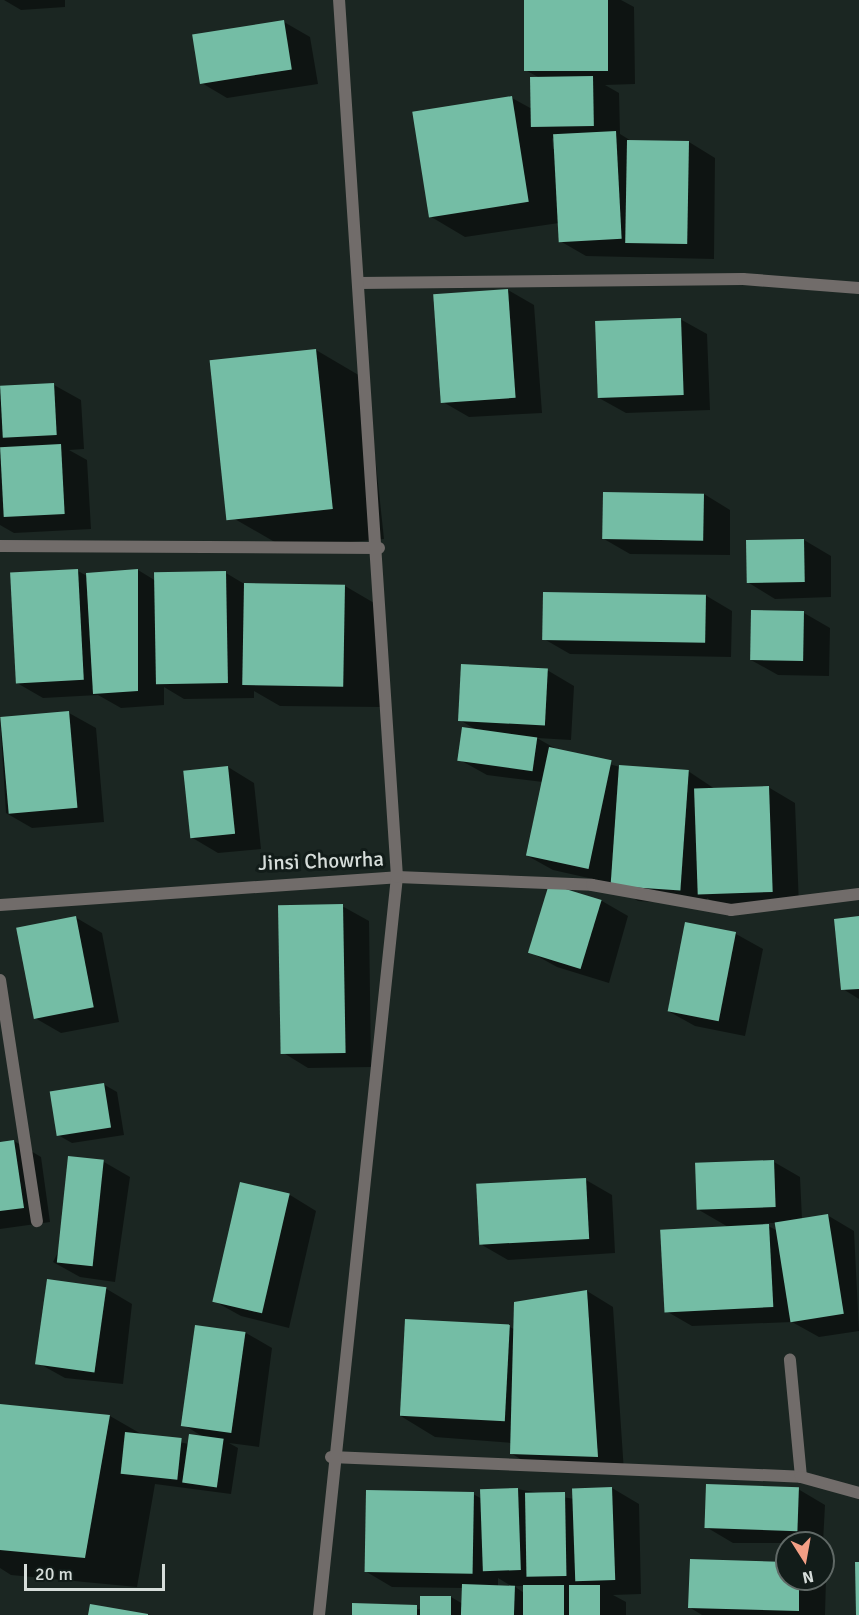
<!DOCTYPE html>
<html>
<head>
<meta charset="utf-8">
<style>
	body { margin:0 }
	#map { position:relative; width:859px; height:1615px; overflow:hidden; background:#1b2622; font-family:Signika,sans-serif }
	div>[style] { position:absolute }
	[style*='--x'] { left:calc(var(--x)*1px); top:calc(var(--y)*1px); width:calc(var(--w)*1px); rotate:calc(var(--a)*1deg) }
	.shadow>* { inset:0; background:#0007 }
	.building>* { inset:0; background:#74bda5; transform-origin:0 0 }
	.minor>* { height:12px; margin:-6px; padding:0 6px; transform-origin:6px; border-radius:6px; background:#716c6a }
	.tertiary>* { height:12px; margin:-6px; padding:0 6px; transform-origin:6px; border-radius:6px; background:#716c6a }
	span { translate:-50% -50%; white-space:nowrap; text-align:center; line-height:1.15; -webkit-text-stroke:6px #121c19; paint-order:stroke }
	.street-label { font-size:21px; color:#d6ddda }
	.north { position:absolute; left:775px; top:1531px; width:60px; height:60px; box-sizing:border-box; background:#121c19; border:2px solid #606966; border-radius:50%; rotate:169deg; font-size:16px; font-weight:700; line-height:24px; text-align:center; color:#d6ddda }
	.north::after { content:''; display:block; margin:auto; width:21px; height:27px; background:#f39f85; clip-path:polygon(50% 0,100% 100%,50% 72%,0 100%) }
	.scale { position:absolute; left:24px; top:1564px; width:141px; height:27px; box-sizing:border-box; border:3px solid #d6ddda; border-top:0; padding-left:8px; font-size:18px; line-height:21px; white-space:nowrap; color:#d6ddda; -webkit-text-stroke:4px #121c19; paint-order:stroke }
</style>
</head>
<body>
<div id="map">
	<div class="shadow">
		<div style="clip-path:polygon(4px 0,65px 0,65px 7px,21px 10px)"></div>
		<div style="clip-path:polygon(evenodd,525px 0,621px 0,634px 7px,635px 84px,605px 85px,619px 93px,620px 134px,633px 142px,689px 142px,715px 158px,714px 259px,586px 256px,560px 241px,559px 223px,465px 237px,428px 215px,512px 98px,532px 109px,540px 78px,527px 71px,525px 0,552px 138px,555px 140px,555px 149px,553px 149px,552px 138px)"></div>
		<div style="clip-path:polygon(284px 22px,310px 37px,318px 84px,227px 98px,200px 82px)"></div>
		<div style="clip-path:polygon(508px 290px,534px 305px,542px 413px,469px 417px,443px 402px)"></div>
		<div style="clip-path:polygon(680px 319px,707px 334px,710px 410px,626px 413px,599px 398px)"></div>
		<div style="clip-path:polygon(316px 350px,367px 380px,384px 539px,285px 548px,233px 518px)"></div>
		<div style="clip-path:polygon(54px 385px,81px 400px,84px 449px,69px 450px,87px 460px,91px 529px,14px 533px,0 525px,0 389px)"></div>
		<div style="clip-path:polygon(704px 494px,730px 510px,730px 555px,630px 554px,604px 539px)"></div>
		<div style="clip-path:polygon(804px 540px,831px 556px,831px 597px,775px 599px,749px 583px,747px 542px)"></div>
		<div style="clip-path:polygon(138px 570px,156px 581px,226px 573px,246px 585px,345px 586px,381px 607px,380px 707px,280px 706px,254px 691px,254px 698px,184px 699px,164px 687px,164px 705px,121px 708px,98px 695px,43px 698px,17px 683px,78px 571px,87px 576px)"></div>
		<div style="clip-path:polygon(705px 595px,732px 611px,731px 657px,570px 654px,544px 639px)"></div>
		<div style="clip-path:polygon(804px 613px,830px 628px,829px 676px,778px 675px,751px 660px)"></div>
		<div style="clip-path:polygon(547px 670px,574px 686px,571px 740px,537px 738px,558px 750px,620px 767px,688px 771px,715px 789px,768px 787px,795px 803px,799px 906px,726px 909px,707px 898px,706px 905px,638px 901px,611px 883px,553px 870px,526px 855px,543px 782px,487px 775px,460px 760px,478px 731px,460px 720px)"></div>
		<div style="clip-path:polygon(69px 713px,96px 728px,104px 822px,32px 828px,6px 813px,0 718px)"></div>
		<div style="clip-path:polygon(228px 767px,254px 783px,261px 849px,218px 853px,191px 837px)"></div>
		<div style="clip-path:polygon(550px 886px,602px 901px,628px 916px,609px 983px,557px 967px,530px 952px)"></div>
		<div style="clip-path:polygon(342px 906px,369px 921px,371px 1067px,308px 1068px,282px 1052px)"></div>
		<div style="clip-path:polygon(75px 917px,102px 933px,119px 1022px,61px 1033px,35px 1018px)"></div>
		<div style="clip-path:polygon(859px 918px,859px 999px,843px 989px)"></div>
		<div style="clip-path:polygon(686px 924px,736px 934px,763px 949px,745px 1036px,695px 1026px,668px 1011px)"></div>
		<div style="clip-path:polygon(103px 1084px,117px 1092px,124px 1135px,72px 1143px,58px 1135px)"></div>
		<div style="clip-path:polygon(14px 1141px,41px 1157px,50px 1222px,0 1229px,0 1143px)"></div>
		<div style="clip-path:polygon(104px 1162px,130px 1177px,115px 1282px,80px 1277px,53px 1262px)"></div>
		<div style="clip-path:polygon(evenodd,774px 1162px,800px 1177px,802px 1219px,827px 1215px,854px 1231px,859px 1331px,819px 1337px,792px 1322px,692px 1326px,666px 1311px,730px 1228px,699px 1210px,774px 1162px,764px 1223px,776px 1223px,778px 1231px,770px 1227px,764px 1223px)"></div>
		<div style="clip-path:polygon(586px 1180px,612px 1195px,615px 1253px,508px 1260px,482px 1245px)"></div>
		<div style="clip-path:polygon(290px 1195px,316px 1211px,289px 1328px,241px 1316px,214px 1301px)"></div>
		<div style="clip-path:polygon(105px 1288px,132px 1304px,123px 1384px,65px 1378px,38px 1363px)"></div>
		<div style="clip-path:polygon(587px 1291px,613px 1307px,624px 1472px,538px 1469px,512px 1454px,512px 1443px,435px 1437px,399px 1415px,510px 1327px,515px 1330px)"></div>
		<div style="clip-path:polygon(246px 1333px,272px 1348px,259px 1447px,229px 1443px,238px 1448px,231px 1494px,155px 1484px,137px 1587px,11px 1575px,0 1568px,0 1405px,110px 1416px,143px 1435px,189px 1444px,205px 1438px,184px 1425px)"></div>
		<div style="clip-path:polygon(evenodd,612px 1488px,639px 1504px,641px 1594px,613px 1595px,626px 1602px,626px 1615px,353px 1615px,422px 1609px,451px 1597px,463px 1604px,463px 1588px,392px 1587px,365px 1571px,473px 1494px,482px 1499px,517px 1489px,574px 1499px,612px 1488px,498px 1578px,513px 1587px,498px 1587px,498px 1578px,612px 1488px,514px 1586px,524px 1586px,524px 1593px,514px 1586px)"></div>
		<div style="clip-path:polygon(798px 1489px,825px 1505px,823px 1543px,733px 1543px,706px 1527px)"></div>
		<div style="clip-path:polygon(787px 1563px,787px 1579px,826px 1579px,825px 1615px,702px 1615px,689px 1607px)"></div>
	</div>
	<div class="building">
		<div style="left:524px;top:0;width:84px;height:71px"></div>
		<div style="left:284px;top:20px;width:50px;height:93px;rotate:81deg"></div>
		<div style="left:593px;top:76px;width:50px;height:63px;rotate:89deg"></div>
		<div style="left:512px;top:96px;width:107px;height:101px;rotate:81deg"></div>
		<div style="left:616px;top:131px;width:108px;height:63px;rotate:87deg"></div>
		<div style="left:627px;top:140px;width:62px;height:103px;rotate:1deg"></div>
		<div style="left:508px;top:289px;width:109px;height:75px;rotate:86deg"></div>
		<div style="left:681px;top:318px;width:77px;height:86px;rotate:88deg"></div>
		<div style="left:316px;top:349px;width:161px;height:107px;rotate:84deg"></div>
		<div style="left:54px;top:383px;width:52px;height:54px;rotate:87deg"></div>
		<div style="left:61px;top:444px;width:70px;height:61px;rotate:87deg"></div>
		<div style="left:603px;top:492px;width:101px;height:47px;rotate:1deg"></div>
		<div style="left:804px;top:539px;width:43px;height:58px;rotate:89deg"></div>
		<div style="left:78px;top:569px;width:111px;height:68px;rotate:87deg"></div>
		<div style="clip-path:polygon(138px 569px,138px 691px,93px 694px,86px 573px)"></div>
		<div style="left:226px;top:571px;width:112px;height:72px;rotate:89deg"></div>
		<div style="left:244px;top:583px;width:101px;height:102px;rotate:1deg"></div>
		<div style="left:543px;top:592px;width:163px;height:48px;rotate:1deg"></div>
		<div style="left:751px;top:610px;width:53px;height:50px;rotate:1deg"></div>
		<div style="left:461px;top:664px;width:87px;height:57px;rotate:3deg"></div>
		<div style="left:69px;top:711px;width:97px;height:69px;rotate:85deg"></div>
		<div style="left:462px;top:727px;width:76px;height:34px;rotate:8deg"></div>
		<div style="left:549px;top:747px;width:64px;height:111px;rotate:12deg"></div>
		<div style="left:619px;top:765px;width:70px;height:121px;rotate:4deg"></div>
		<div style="left:228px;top:766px;width:68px;height:45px;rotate:84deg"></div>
		<div style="left:769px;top:786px;width:106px;height:75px;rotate:88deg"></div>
		<div style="left:549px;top:884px;width:55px;height:72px;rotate:17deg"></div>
		<div style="left:343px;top:904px;width:149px;height:65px;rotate:89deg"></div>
		<div style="left:76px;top:916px;width:93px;height:61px;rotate:79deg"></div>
		<div style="clip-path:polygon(859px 916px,859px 989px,841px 990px,834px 919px)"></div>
		<div style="left:685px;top:922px;width:52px;height:91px;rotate:11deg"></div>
		<div style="left:104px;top:1083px;width:45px;height:55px;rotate:81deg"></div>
		<div style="clip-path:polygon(14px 1140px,24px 1208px,0 1211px,0 1142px)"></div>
		<div style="left:68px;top:1156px;width:36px;height:107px;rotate:6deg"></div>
		<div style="left:774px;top:1160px;width:47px;height:79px;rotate:88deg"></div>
		<div style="left:586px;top:1178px;width:61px;height:110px;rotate:87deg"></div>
		<div style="left:240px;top:1182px;width:51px;height:123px;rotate:13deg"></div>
		<div style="left:828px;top:1214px;width:101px;height:54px;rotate:81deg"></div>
		<div style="left:769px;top:1224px;width:83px;height:109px;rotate:87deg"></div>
		<div style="left:47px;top:1279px;width:60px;height:86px;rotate:8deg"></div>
		<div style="clip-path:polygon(587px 1290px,598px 1457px,510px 1454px,514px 1302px)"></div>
		<div style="left:405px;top:1319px;width:105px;height:97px;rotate:3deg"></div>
		<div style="left:195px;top:1325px;width:51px;height:102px;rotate:8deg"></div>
		<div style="clip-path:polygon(0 1404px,110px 1415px,85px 1558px,0 1550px)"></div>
		<div style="left:125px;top:1432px;width:57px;height:42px;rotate:6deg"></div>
		<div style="left:189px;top:1434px;width:35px;height:49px;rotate:8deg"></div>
		<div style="left:706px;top:1484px;width:93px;height:44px;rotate:2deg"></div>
		<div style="left:612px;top:1487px;width:93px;height:40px;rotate:88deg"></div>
		<div style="left:518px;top:1488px;width:82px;height:38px;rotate:88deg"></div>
		<div style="left:366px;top:1490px;width:108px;height:82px;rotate:1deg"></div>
		<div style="left:565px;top:1492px;width:84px;height:40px;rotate:89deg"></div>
		<div style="clip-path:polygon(690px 1559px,787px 1562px,787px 1579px,799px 1579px,799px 1611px,688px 1608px)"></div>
		<div style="clip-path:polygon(855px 1562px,859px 1562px,859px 1615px,856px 1615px)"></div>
		<div style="left:462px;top:1584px;width:53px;height:31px;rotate:2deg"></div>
		<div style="left:523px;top:1585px;width:41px;height:30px"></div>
		<div style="left:569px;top:1585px;width:31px;height:30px"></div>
		<div style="left:420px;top:1596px;width:31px;height:19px"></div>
		<div style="clip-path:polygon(352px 1603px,417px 1605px,417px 1615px,352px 1615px)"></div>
		<div style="clip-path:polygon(90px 1604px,148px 1614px,148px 1615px,88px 1615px)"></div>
	</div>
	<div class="minor">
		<div style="--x:358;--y:283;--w:385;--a:-0.6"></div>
		<div style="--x:743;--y:279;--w:116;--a:4.4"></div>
		<div style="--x:0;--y:546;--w:379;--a:0.3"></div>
		<div style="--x:0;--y:905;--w:398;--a:-4"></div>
		<div style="--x:397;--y:877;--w:195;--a:2.3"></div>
		<div style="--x:592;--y:885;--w:141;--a:10.2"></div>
		<div style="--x:731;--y:910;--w:129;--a:-7.1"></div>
		<div style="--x:0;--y:980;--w:244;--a:81.3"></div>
		<div style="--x:331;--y:1457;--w:470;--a:2.4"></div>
		<div style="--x:801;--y:1477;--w:118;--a:-95.4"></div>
		<div style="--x:801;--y:1477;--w:60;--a:15.4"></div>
	</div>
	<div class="tertiary">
		<div style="--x:319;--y:1615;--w:742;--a:-83.97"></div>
		<div style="--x:397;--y:877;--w:879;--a:-93.78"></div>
	</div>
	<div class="street-label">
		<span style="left:321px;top:861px;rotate:-2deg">Jinsi Chowrha</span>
	</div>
	<div class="north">N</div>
	<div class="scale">20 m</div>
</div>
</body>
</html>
